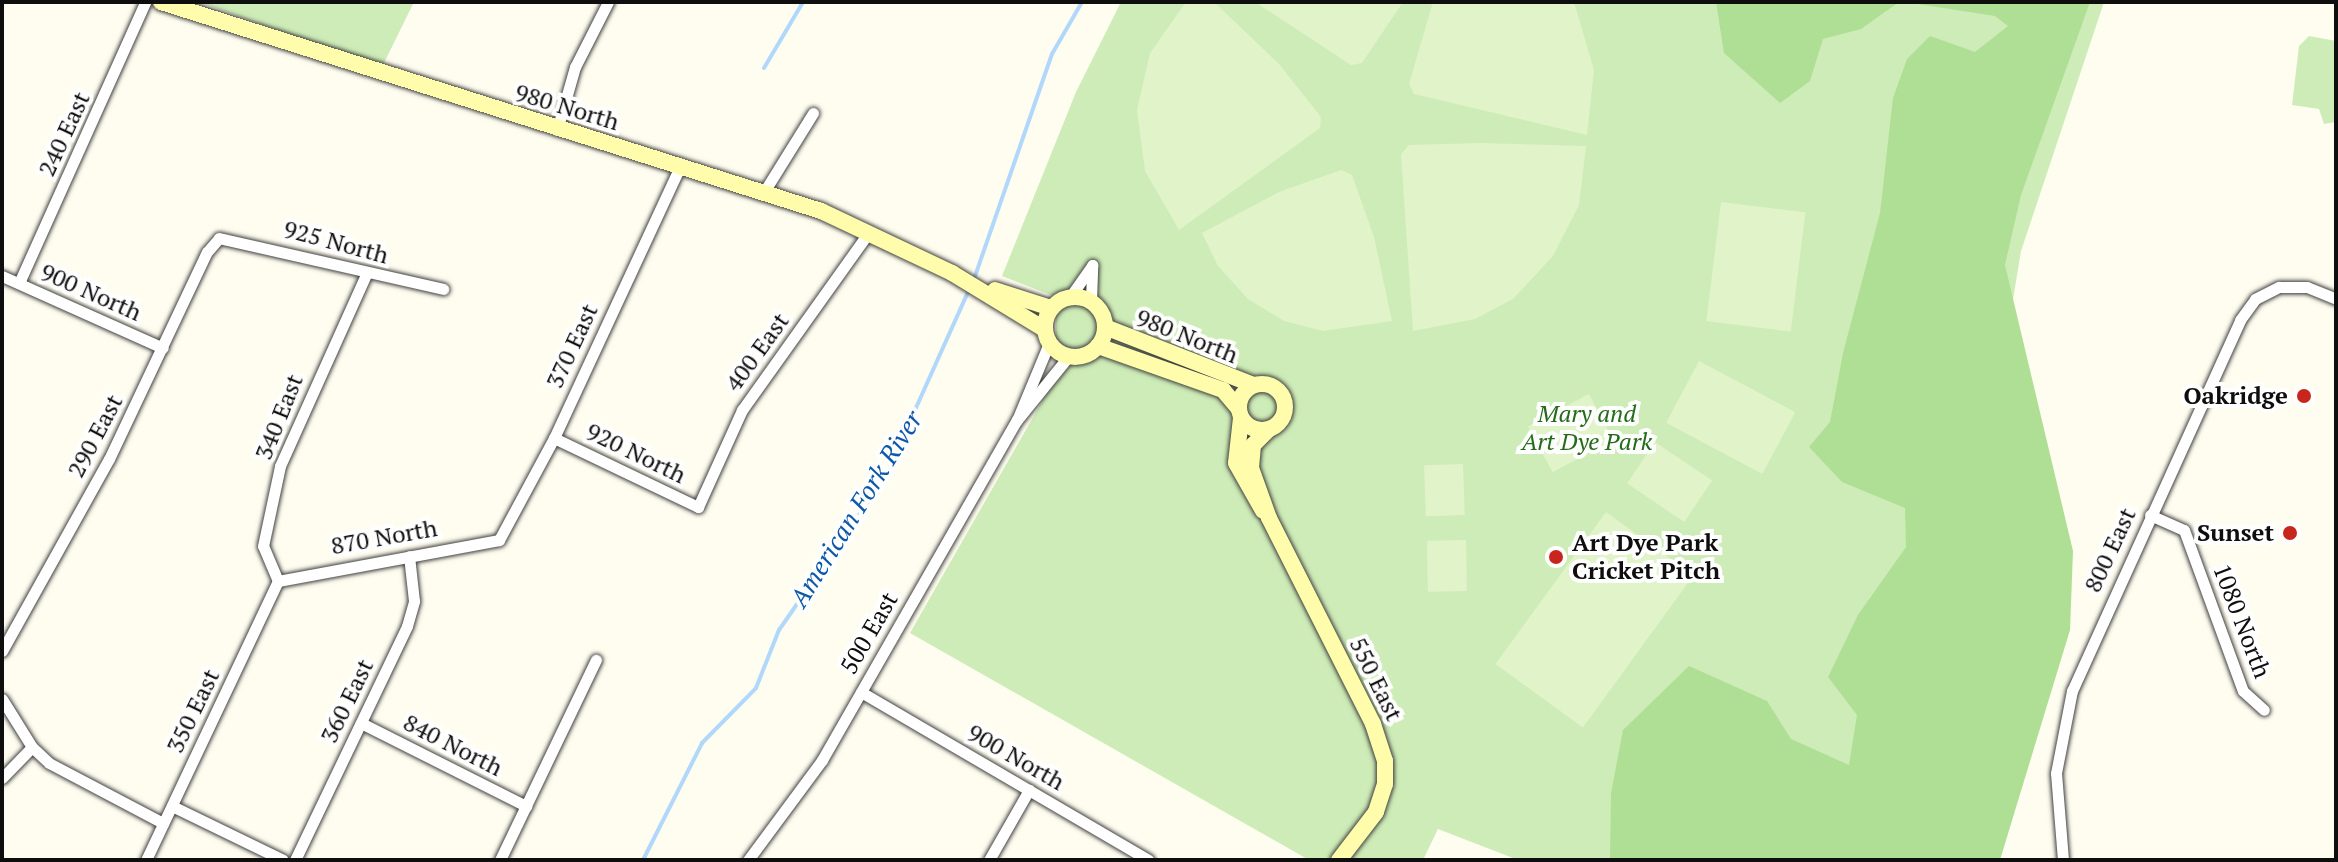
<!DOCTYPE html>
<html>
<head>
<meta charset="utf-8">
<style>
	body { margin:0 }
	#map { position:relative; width:2338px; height:862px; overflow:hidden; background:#fffdf0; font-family:"PT Serif",serif }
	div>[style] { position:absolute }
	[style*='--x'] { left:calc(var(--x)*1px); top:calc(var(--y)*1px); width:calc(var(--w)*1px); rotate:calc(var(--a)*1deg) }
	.green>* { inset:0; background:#ceecb7 }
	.forest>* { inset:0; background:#afde95 }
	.pitch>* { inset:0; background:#e1f3c9; transform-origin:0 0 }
	.stream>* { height:4px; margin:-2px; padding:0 2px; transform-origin:2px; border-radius:2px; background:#b1d8fa }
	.roads { filter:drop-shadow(0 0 2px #414141) drop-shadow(0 0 2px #414141) }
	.street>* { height:11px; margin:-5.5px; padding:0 5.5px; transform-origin:5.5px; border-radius:5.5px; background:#fff }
	.secondary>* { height:16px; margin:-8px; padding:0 8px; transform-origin:8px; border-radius:8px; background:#fffdab }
	.secondary>.ring { margin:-8px; padding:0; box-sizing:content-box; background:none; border:16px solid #fffdab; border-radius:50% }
	.dots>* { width:22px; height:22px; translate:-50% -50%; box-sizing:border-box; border:4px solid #fff; border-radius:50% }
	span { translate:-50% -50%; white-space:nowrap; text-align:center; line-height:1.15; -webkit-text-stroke:8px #fff; paint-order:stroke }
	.street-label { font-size:24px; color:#0e0e0e }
	.poi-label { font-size:24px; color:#0e0e0e; font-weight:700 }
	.right { translate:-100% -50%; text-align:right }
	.left { translate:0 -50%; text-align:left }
	.park-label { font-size:24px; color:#246b1a; font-style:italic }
	.water-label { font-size:26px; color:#0f58a9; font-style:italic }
	.frame { position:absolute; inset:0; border:4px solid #0e0e0e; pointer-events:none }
</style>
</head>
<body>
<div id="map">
	<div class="green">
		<div style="clip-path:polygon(199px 2px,414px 2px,382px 67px)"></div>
		<div style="clip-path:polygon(1121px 2px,2104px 2px,2021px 251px,2007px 336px,2000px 860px,1518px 860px,1438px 829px,1423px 860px,1309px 860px,910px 633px,1056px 377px,1056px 297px,1002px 276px,1076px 92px)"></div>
		<div style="clip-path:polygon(2309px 36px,2336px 41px,2336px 122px,2324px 124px,2319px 109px,2292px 105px,2299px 46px)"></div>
	</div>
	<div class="forest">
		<div style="clip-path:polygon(1716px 2px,1899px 2px,1861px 29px,1823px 39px,1810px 81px,1780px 103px,1724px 53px)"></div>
		<div style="clip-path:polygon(1905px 2px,2090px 2px,2021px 195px,2005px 265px,2073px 551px,2070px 630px,2000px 860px,1610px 860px,1611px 793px,1623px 730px,1689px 666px,1767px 701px,1791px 739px,1849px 765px,1857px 715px,1828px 677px,1858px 615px,1906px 547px,1905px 508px,1842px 482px,1809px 447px,1830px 422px,1843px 353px,1880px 213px,1893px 98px,1907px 59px,1930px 36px,1975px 52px,2008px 26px,1995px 16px)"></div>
	</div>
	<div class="pitch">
		<div style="clip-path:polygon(1186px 2px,1214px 2px,1279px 64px,1321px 117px,1320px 128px,1179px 230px,1145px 171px,1137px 110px,1150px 53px)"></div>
		<div style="clip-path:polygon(1255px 2px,1403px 2px,1362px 63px,1351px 65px)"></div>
		<div style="clip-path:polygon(1433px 2px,1574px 2px,1594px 70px,1587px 135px,1414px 94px,1409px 84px)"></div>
		<div style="clip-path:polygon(1481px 143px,1586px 146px,1579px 205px,1553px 256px,1513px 299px,1475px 319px,1413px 331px,1401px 154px,1409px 145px)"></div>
		<div style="clip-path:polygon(1341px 170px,1352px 175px,1374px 237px,1392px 321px,1323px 331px,1284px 321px,1248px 299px,1218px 266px,1202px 233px,1279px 192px)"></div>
		<div style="left:1721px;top:202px;width:85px;height:120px;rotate:7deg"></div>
		<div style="left:1699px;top:361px;width:109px;height:70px;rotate:28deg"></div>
		<div style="left:1589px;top:394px;width:52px;height:69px;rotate:62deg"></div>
		<div style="left:1655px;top:442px;width:69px;height:50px;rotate:34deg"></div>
		<div style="left:1463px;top:464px;width:51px;height:39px;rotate:88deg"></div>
		<div style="left:1606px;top:512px;width:108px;height:188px;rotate:36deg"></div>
		<div style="left:1466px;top:540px;width:51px;height:39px;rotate:89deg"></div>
	</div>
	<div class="stream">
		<div style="--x:764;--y:68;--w:77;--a:-59.4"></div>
		<div style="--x:973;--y:282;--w:241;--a:-70.9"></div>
		<div style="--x:1052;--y:54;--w:60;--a:-60"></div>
		<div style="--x:643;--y:860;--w:131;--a:-63.2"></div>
		<div style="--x:702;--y:743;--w:77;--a:-45.5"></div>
		<div style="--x:756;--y:688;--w:62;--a:-68.4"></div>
		<div style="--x:779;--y:630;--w:184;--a:-55.2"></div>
		<div style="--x:884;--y:479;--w:207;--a:-65.8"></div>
	</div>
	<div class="roads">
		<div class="street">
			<div style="--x:557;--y:130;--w:66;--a:-74.1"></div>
			<div style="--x:575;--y:67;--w:73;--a:-63.1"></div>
			<div style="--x:764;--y:192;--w:93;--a:-58.2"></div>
			<div style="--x:2;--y:276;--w:176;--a:24.1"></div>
			<div style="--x:19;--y:283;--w:308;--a:-65.8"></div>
			<div style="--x:1070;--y:297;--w:39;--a:-55"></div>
			<div style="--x:1091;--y:301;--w:36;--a:-88"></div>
			<div style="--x:1017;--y:420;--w:83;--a:-67.4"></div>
			<div style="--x:554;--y:438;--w:160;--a:25.6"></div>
			<div style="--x:698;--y:507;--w:107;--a:-65.6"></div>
			<div style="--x:742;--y:410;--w:219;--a:-54.5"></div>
			<div style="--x:2150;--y:515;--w:37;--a:24"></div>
			<div style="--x:2184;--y:530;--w:171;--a:69.9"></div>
			<div style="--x:2243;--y:691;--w:28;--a:42"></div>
			<div style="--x:278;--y:581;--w:225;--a:-10.5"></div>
			<div style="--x:499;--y:540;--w:116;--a:-61.7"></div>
			<div style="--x:554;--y:438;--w:300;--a:-65.1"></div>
			<div style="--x:278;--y:581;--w:38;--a:-113"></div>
			<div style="--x:263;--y:546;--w:82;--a:-78"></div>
			<div style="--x:280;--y:466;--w:209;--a:-65.8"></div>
			<div style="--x:2;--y:651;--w:220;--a:-60.9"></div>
			<div style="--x:109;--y:459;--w:229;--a:-64.7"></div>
			<div style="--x:207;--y:252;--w:18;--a:-49"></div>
			<div style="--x:219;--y:238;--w:230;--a:12.8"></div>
			<div style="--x:861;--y:692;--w:333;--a:30.3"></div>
			<div style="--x:2;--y:699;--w:57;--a:58"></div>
			<div style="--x:32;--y:747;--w:23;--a:43"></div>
			<div style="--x:49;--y:763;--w:129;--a:27.8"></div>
			<div style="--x:361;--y:723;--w:185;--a:26.7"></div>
			<div style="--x:2;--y:778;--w:43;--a:-45.9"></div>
			<div style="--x:172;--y:806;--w:123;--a:25.9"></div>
			<div style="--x:146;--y:860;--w:309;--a:-64.7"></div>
			<div style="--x:295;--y:860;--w:259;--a:-64.4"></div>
			<div style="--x:407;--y:626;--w:26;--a:-74"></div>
			<div style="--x:414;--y:601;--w:45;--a:-96.3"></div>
			<div style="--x:500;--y:860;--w:222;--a:-64.4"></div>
			<div style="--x:748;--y:860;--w:124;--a:-53.5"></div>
			<div style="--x:822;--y:760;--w:392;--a:-60.2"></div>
			<div style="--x:1017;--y:420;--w:81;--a:-51"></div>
			<div style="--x:989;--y:860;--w:81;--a:-60.3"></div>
			<div style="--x:2063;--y:860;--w:87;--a:-94.6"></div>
			<div style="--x:2056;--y:773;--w:84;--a:-79"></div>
			<div style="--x:2072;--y:691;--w:407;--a:-65.6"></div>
			<div style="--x:2240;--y:320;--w:26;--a:-54"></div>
			<div style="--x:2255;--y:299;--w:27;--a:-27"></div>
			<div style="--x:2279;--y:287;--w:28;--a:0"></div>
			<div style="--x:2307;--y:287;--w:31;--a:22"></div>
		</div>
		<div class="secondary">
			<div style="--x:161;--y:2;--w:692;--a:17.57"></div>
			<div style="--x:821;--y:211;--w:145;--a:25.3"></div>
			<div style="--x:952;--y:273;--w:108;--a:31.3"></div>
			<div style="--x:995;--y:290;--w:59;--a:17.8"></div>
			<div class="ring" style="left:1045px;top:297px;width:44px;height:44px"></div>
			<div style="--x:1105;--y:327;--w:160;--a:21.3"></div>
			<div style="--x:1098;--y:346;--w:133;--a:19.4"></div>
			<div style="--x:1223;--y:390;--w:25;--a:50"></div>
			<div class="ring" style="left:1239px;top:384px;width:30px;height:30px"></div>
			<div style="--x:1241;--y:418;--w:45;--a:96.3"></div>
			<div style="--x:1236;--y:463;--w:55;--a:60.6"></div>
			<div style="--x:1268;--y:430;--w:21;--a:135"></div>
			<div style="--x:1253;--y:445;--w:23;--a:95"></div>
			<div style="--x:1251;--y:468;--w:53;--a:70.2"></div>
			<div style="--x:1269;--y:518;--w:231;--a:63.2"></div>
			<div style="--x:1373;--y:724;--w:39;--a:72"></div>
			<div style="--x:1385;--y:761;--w:23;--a:90"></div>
			<div style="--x:1385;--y:784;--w:29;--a:108"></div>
			<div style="--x:1376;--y:812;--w:61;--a:127.6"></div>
		</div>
	</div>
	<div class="dots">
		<div style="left:2304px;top:396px;background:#c8251d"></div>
		<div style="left:2290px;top:533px;background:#c8251d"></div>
		<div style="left:1556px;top:557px;background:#c8251d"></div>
	</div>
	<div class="street-label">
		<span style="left:567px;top:107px;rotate:17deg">980 North</span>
		<span style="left:64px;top:134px;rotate:-65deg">240 East</span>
		<span style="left:336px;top:242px;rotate:15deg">925 North</span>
		<span style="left:91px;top:292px;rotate:24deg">900 North</span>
		<span style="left:1187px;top:336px;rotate:22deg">980 North</span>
		<span style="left:572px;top:346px;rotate:-65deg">370 East</span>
		<span style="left:757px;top:352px;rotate:-54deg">400 East</span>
		<span style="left:279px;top:417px;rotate:-68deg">340 East</span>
		<span style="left:95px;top:436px;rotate:-62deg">290 East</span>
		<span style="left:636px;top:453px;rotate:26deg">920 North</span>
		<span style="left:384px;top:537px;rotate:-10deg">870 North</span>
		<span style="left:2110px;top:550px;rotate:-65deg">800 East</span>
		<span style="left:2242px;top:621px;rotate:69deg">1080 North</span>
		<span style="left:869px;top:633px;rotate:-60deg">500 East</span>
		<span style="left:1376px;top:679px;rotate:64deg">550 East</span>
		<span style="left:347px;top:701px;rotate:-64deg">360 East</span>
		<span style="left:193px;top:711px;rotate:-64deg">350 East</span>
		<span style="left:453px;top:745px;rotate:27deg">840 North</span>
		<span style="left:1016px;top:757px;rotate:30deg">900 North</span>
	</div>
	<div class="poi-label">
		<span class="right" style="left:2288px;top:396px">Oakridge</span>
		<span class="right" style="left:2274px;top:533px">Sunset</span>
		<span class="left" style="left:1572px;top:557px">Art Dye Park<br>Cricket Pitch</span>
	</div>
	<div class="park-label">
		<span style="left:1587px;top:428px">Mary and<br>Art Dye Park</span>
	</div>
	<div class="water-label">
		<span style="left:856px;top:509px;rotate:-58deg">American Fork River</span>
	</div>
	<div class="frame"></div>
</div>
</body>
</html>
